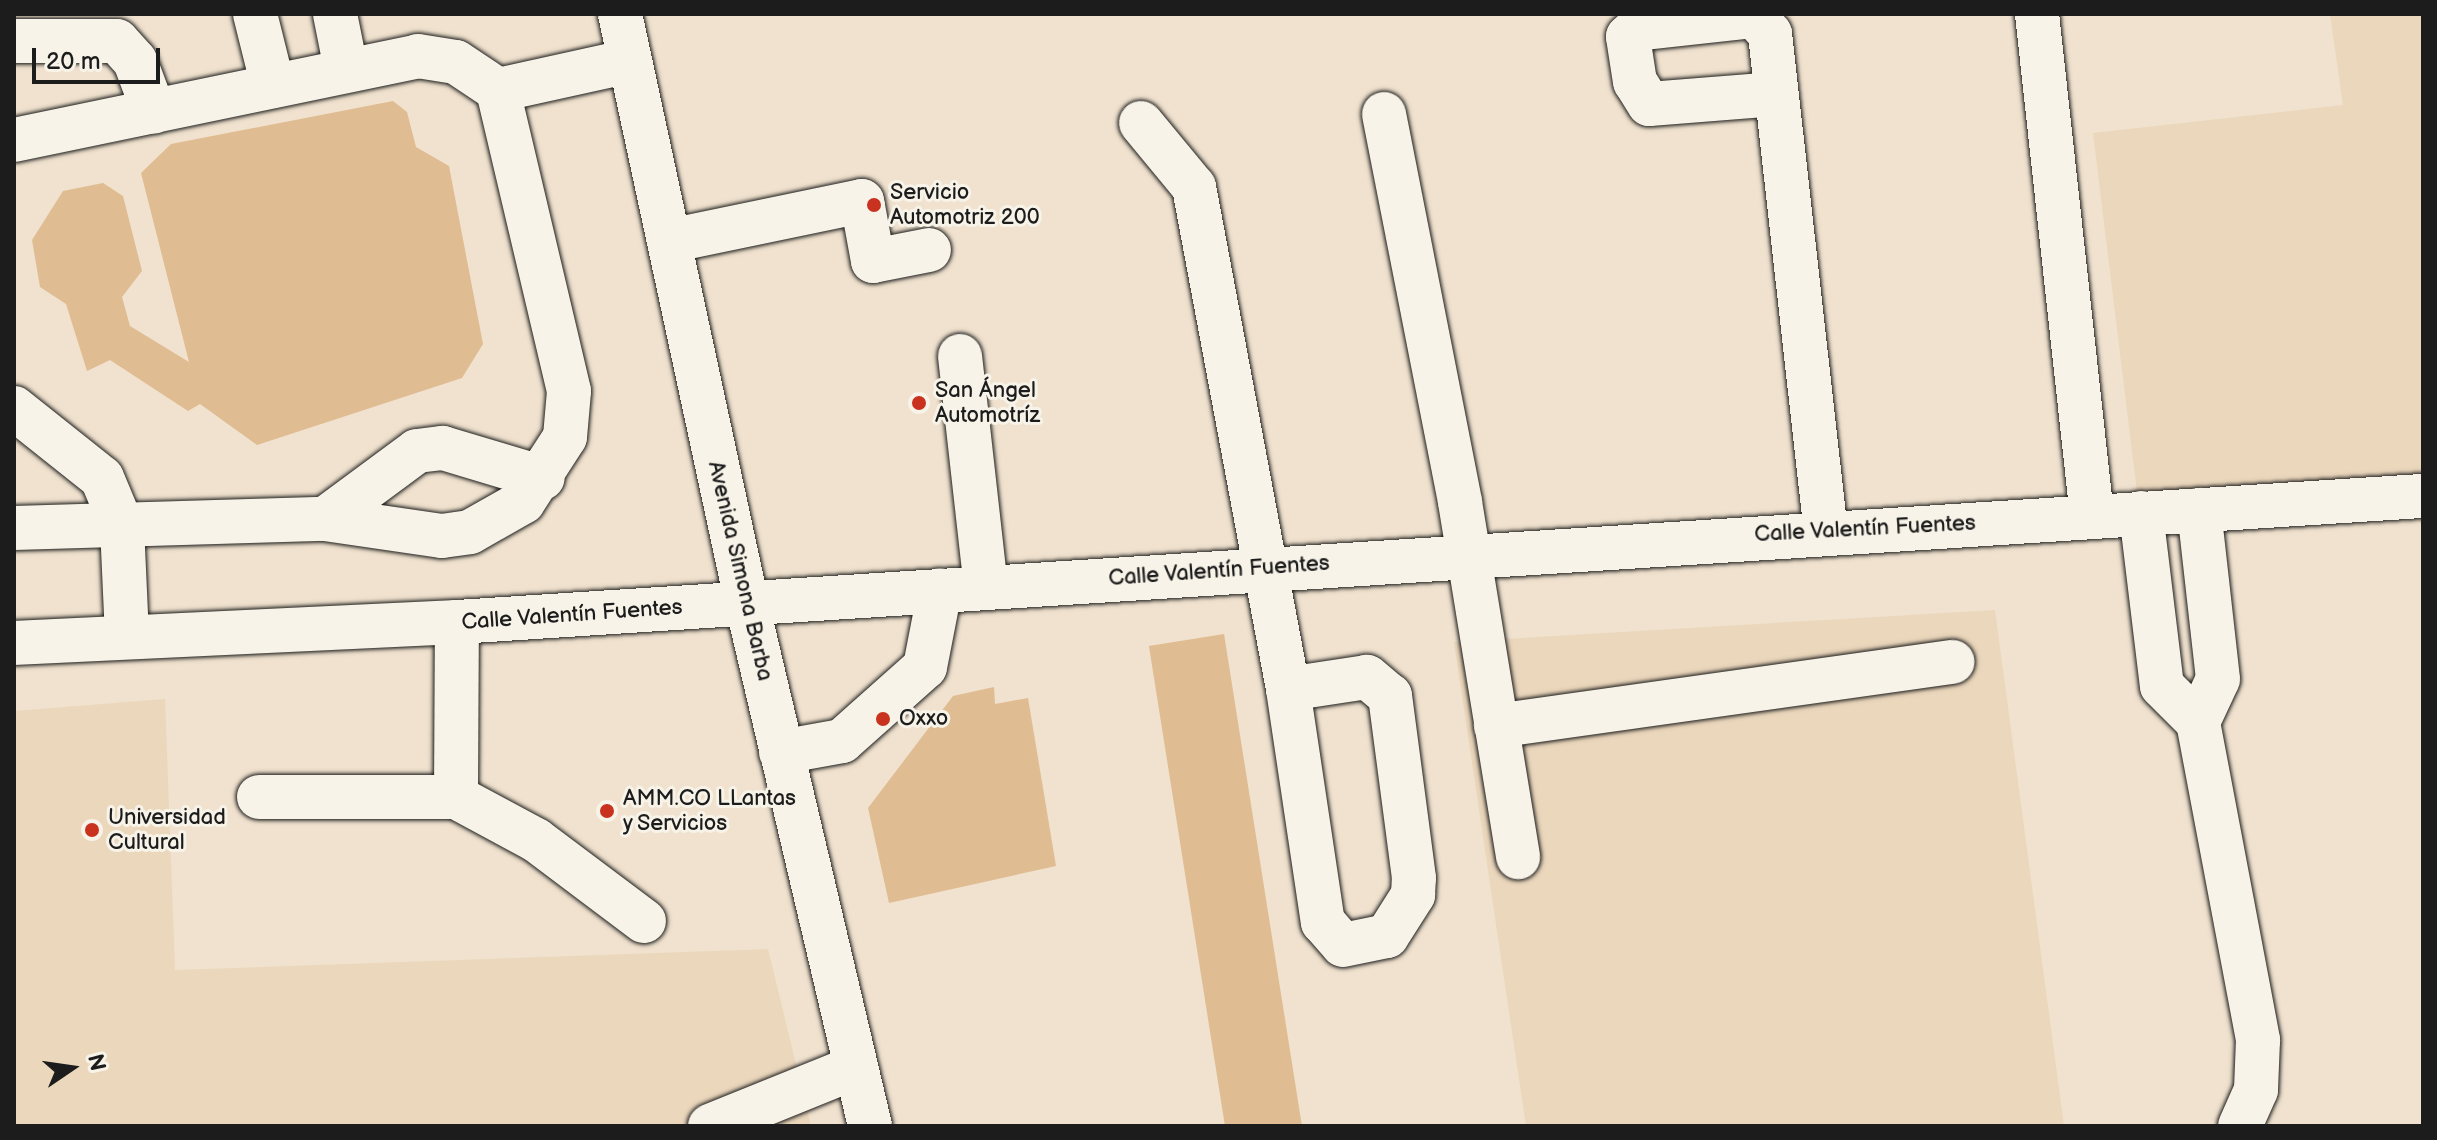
<!DOCTYPE html>
<html>
<head>
<meta charset="utf-8">
<style>
	body { margin:0 }
	#map { position:relative; width:2437px; height:1140px; overflow:hidden; background:#f0e2ce; font-family:"Balsamiq Sans",sans-serif }
	div>[style] { position:absolute }
	[style*='--x'] { left:calc(var(--x)*1px); top:calc(var(--y)*1px); width:calc(var(--w)*1px); rotate:calc(var(--a)*1deg) }
	.built>* { inset:0; background:#ebd7bc }
	.building>* { inset:0; background:#e0bc92; transform-origin:0 0 }
	.roads { filter:drop-shadow(0 0 2px #1c1c1c) drop-shadow(0 0 2px #1c1c1c) }
	.minor>* { height:44px; margin:-22px; padding:0 22px; transform-origin:22px; border-radius:22px; background:#f7f3e8 }
	.major>* { height:44px; margin:-22px; padding:0 22px; transform-origin:22px; border-radius:22px; background:#f7f3e8 }
	.dots>* { width:22px; height:22px; translate:-50% -50%; box-sizing:border-box; border:4px solid #f7f3e8; border-radius:50% }
	span { translate:-50% -50%; white-space:nowrap; text-align:center; line-height:1.15; -webkit-text-stroke:6px #f7f3e8; paint-order:stroke }
	.poi-label { font-size:22px; color:#1c1c1c }
	.left { translate:0 -50%; text-align:left }
	.street-label { font-size:22px; color:#1c1c1c }
	.frame { position:absolute; inset:0; border:16px solid #1c1c1c; pointer-events:none }
	.north { position:absolute; left:32px; top:1028px; width:80px; height:80px; -webkit-text-stroke:6px #f7f3e8; paint-order:stroke; rotate:77deg; font-size:22px; font-weight:700; line-height:32px; text-align:center; color:#1c1c1c }
	.north::after { content:''; display:block; margin:auto; width:28px; height:36px; background:#1c1c1c; clip-path:polygon(50% 0,100% 100%,50% 72%,0 100%) }
	.scale { position:absolute; left:32px; top:48px; width:128px; height:36px; box-sizing:border-box; border:4px solid #1c1c1c; border-top:0; padding-left:10px; font-size:24px; line-height:28px; white-space:nowrap; color:#1c1c1c; -webkit-text-stroke:6px #f7f3e8; paint-order:stroke }
</style>
</head>
<body>
<div id="map">
	<div class="built">
		<div style="clip-path:polygon(2330px 14px,2423px 14px,2423px 479px,2138px 500px,2093px 133px,2343px 105px)"></div>
		<div style="clip-path:polygon(1995px 610px,2064px 1126px,1526px 1126px,1454px 642px)"></div>
		<div style="clip-path:polygon(165px 699px,175px 970px,768px 949px,811px 1126px,14px 1126px,14px 711px)"></div>
	</div>
	<div class="building">
		<div style="clip-path:polygon(393px 101px,407px 112px,416px 147px,449px 166px,483px 344px,462px 378px,257px 445px,200px 404px,188px 411px,110px 360px,87px 371px,66px 304px,40px 287px,32px 240px,63px 191px,103px 183px,123px 196px,142px 271px,122px 297px,130px 326px,189px 362px,141px 173px,171px 144px)"></div>
		<div style="left:1224px;top:634px;width:498px;height:76px;rotate:81deg"></div>
		<div style="clip-path:polygon(994px 687px,995px 704px,1028px 698px,1056px 866px,889px 903px,868px 808px,953px 696px)"></div>
	</div>
	<div class="roads">
		<div class="minor">
			<div style="--x:255;--y:14;--w:74;--a:76"></div>
			<div style="--x:335;--y:14;--w:56;--a:78.7"></div>
			<div style="--x:2037;--y:14;--w:505;--a:83.75"></div>
			<div style="--x:14;--y:41;--w:103;--a:0"></div>
			<div style="--x:117;--y:41;--w:27;--a:48"></div>
			<div style="--x:135;--y:61;--w:54;--a:69.6"></div>
			<div style="--x:1776;--y:94;--w:127;--a:175.5"></div>
			<div style="--x:1649;--y:104;--w:26;--a:-122"></div>
			<div style="--x:1635;--y:82;--w:46;--a:-98.8"></div>
			<div style="--x:1628;--y:37;--w:11;--a:-45"></div>
			<div style="--x:1636;--y:29;--w:119;--a:-6.3"></div>
			<div style="--x:1754;--y:16;--w:24;--a:48"></div>
			<div style="--x:1770;--y:34;--w:499;--a:83.6"></div>
			<div style="--x:1384;--y:114;--w:395;--a:78.9"></div>
			<div style="--x:1460;--y:502;--w:360;--a:80.7"></div>
			<div style="--x:1141;--y:123;--w:83;--a:50.4"></div>
			<div style="--x:1194;--y:187;--w:511;--a:79.39"></div>
			<div style="--x:1288;--y:689;--w:236;--a:81.5"></div>
			<div style="--x:1323;--y:922;--w:30;--a:49"></div>
			<div style="--x:1343;--y:945;--w:45;--a:-11.6"></div>
			<div style="--x:1387;--y:936;--w:49;--a:-57.6"></div>
			<div style="--x:1413;--y:895;--w:17;--a:-87"></div>
			<div style="--x:1414;--y:878;--w:184;--a:-97.5"></div>
			<div style="--x:1390;--y:696;--w:30;--a:-140"></div>
			<div style="--x:1367;--y:677;--w:80;--a:171.4"></div>
			<div style="--x:14;--y:140;--w:413;--a:-11.7"></div>
			<div style="--x:418;--y:56;--w:38;--a:9"></div>
			<div style="--x:456;--y:62;--w:50;--a:33.7"></div>
			<div style="--x:498;--y:90;--w:135;--a:-12.4"></div>
			<div style="--x:669;--y:241;--w:197;--a:-11.7"></div>
			<div style="--x:862;--y:201;--w:61;--a:79.6"></div>
			<div style="--x:873;--y:261;--w:57;--a:-11.1"></div>
			<div style="--x:960;--y:356;--w:231;--a:83.6"></div>
			<div style="--x:14;--y:408;--w:112;--a:38.5"></div>
			<div style="--x:102;--y:478;--w:52;--a:67.4"></div>
			<div style="--x:122;--y:526;--w:111;--a:87.4"></div>
			<div style="--x:2141;--y:513;--w:174;--a:83.1"></div>
			<div style="--x:2162;--y:686;--w:51;--a:45"></div>
			<div style="--x:2198;--y:722;--w:324;--a:79.3"></div>
			<div style="--x:2258;--y:1040;--w:50;--a:92.3"></div>
			<div style="--x:2256;--y:1090;--w:39;--a:114"></div>
			<div style="--x:325;--y:519;--w:114;--a:-36.5"></div>
			<div style="--x:417;--y:451;--w:26;--a:-7"></div>
			<div style="--x:443;--y:448;--w:104;--a:16.7"></div>
			<div style="--x:14;--y:528;--w:311;--a:-1.7"></div>
			<div style="--x:325;--y:519;--w:118;--a:8.3"></div>
			<div style="--x:442;--y:536;--w:28;--a:-8"></div>
			<div style="--x:470;--y:532;--w:61;--a:-29.5"></div>
			<div style="--x:523;--y:502;--w:77;--a:-57.1"></div>
			<div style="--x:565;--y:437;--w:46;--a:-85"></div>
			<div style="--x:569;--y:391;--w:309;--a:-103.3"></div>
			<div style="--x:14;--y:643;--w:443;--a:-2.7"></div>
			<div style="--x:457;--y:622;--w:1970;--a:-3.67"></div>
			<div style="--x:2198;--y:722;--w:47;--a:-65.1"></div>
			<div style="--x:2218;--y:679;--w:170;--a:-96.4"></div>
			<div style="--x:1496;--y:726;--w:461;--a:-8"></div>
			<div style="--x:781;--y:752;--w:62;--a:-10.2"></div>
			<div style="--x:842;--y:741;--w:111;--a:-41.7"></div>
			<div style="--x:925;--y:667;--w:78;--a:-79"></div>
			<div style="--x:259;--y:797;--w:197;--a:0"></div>
			<div style="--x:456;--y:797;--w:175;--a:-89.7"></div>
			<div style="--x:456;--y:797;--w:91;--a:28.3"></div>
			<div style="--x:536;--y:840;--w:135;--a:36.9"></div>
			<div style="--x:710;--y:1126;--w:157;--a:-22"></div>
		</div>
		<div class="major">
			<div style="--x:620;--y:14;--w:604;--a:77.85"></div>
			<div style="--x:747;--y:604;--w:536;--a:76.74"></div>
		</div>
	</div>
	<div class="dots">
		<div style="left:874px;top:205px;background:#c8321e"></div>
		<div style="left:919px;top:403px;background:#c8321e"></div>
		<div style="left:883px;top:719px;background:#c8321e"></div>
		<div style="left:607px;top:811px;background:#c8321e"></div>
		<div style="left:92px;top:830px;background:#c8321e"></div>
	</div>
	<div class="poi-label">
		<span class="left" style="left:890px;top:205px">Servicio<br>Automotriz 200</span>
		<span class="left" style="left:935px;top:403px">San Ángel<br>Automotríz</span>
		<span class="left" style="left:899px;top:719px">Oxxo</span>
		<span class="left" style="left:623px;top:811px">AMM.CO LLantas<br>y Servicios</span>
		<span class="left" style="left:108px;top:830px">Universidad<br>Cultural</span>
	</div>
	<div class="street-label">
		<span style="left:1865px;top:529px;rotate:-3deg">Calle Valentín Fuentes</span>
		<span style="left:740px;top:571px;rotate:77deg">Avenida Simona Barba</span>
		<span style="left:1219px;top:571px;rotate:-4deg">Calle Valentín Fuentes</span>
		<span style="left:572px;top:615px;rotate:-4deg">Calle Valentín Fuentes</span>
	</div>
	<div class="frame"></div>
	<div class="north">N</div>
	<div class="scale">20 m</div>
</div>
</body>
</html>
